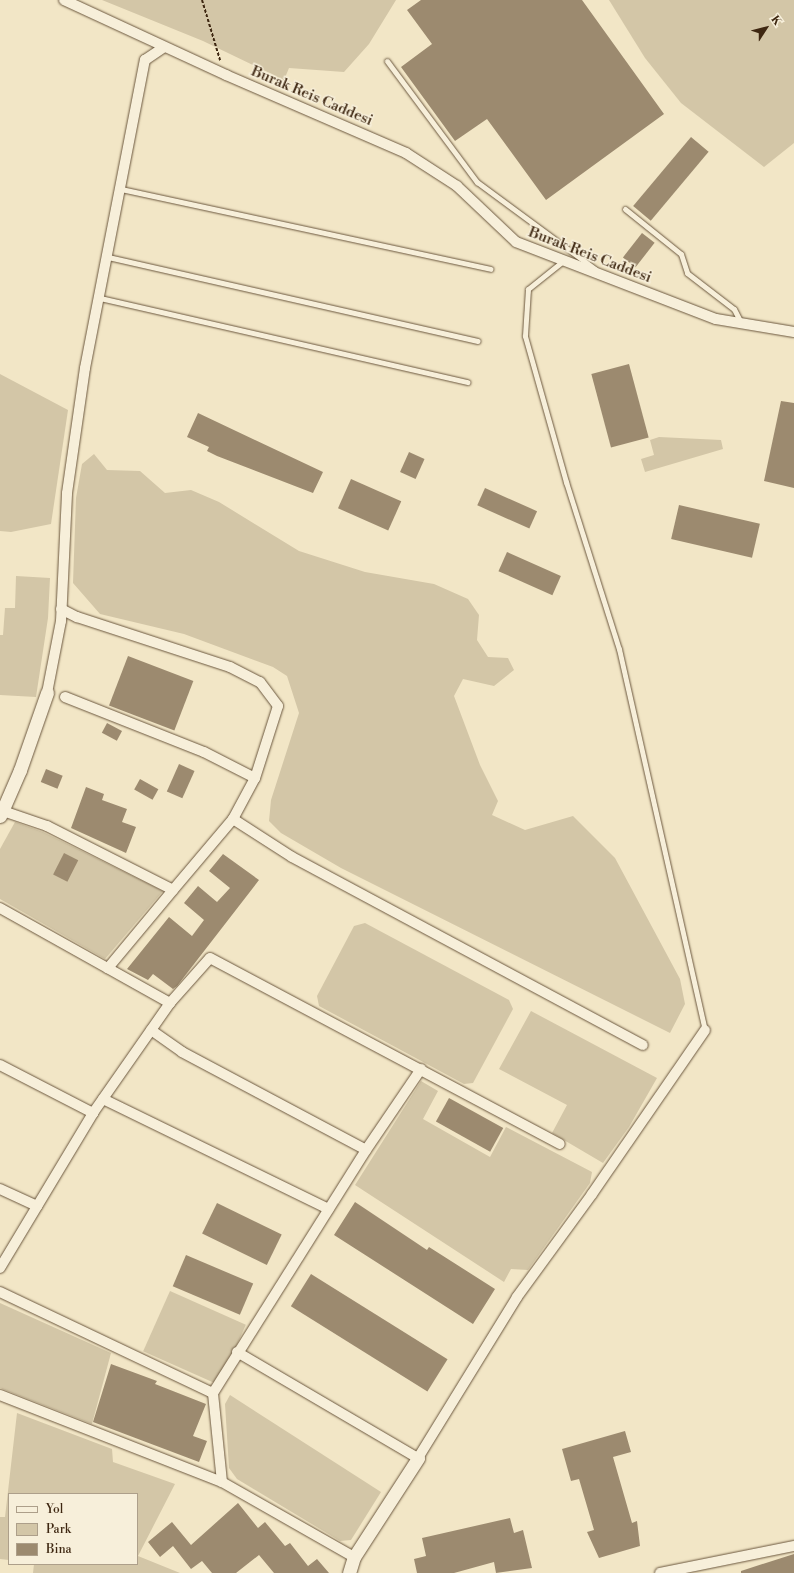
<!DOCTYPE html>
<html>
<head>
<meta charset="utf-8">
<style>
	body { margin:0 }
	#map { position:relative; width:794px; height:1573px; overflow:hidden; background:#f2e6c6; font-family:"Libre Bodoni",serif }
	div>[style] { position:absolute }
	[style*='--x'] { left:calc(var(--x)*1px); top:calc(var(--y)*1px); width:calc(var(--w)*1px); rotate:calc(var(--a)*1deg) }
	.green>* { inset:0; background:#d3c6a7; transform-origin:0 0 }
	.building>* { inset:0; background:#9c8a6f; transform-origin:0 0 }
	.path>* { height:2px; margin-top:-1px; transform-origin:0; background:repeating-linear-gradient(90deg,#3e2711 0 3px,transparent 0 5px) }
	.roads { filter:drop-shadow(0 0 1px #6b573e) drop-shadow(0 0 1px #6b573e) }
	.service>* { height:5px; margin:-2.5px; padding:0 2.5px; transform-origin:2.5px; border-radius:2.5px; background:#f7efda }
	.minor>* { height:10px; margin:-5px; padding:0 5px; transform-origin:5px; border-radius:5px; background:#f7efda }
	.tertiary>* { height:13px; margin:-6.5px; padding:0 6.5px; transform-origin:6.5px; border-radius:6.5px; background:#f7efda }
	span { translate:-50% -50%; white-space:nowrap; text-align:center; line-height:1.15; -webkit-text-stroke:3px #f7efda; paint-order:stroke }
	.street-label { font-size:15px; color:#3e2711 }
	.legend { position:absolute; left:8px; top:1493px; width:130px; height:72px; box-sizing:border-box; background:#f7efda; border:1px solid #ad9f8a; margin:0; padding:5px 7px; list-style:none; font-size:12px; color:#3e2711 }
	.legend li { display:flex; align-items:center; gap:8px; height:20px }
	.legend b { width:20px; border:1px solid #ad9f8a }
	.north { position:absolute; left:746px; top:8px; width:40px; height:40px; -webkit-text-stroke:3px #f7efda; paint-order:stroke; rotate:54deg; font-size:11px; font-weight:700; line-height:16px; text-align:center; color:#3e2711 }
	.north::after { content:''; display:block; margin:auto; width:14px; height:18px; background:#3e2711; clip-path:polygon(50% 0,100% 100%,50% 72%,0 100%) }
</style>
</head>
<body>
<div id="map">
	<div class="green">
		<div style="clip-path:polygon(102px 0,396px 0,369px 44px,344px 72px,289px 68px,284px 80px,203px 41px)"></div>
		<div style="clip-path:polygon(609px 0,794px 0,794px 143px,764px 167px,681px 103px,645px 58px)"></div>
		<div style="clip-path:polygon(0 374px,68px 410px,51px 524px,11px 532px,0 531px)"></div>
		<div style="clip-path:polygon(659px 437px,721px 440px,723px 449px,645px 472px,641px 459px,654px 455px,650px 440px)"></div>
		<div style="clip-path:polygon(94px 454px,107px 470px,140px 471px,165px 493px,191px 490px,219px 502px,299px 551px,365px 572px,434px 584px,468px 599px,479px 615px,477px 640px,488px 657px,508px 658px,514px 670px,494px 686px,463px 679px,454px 696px,480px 765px,498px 801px,492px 815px,525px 830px,573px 816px,615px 858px,680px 979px,685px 1004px,670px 1033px,341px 868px,281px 833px,269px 821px,271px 800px,299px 713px,287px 676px,273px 667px,184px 634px,100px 614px,73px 583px,76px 498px,82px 464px)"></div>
		<div style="clip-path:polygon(16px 576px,50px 578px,48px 618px,36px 697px,0 695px,0 635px,3px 635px,5px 608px,15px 608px)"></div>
		<div style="clip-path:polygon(15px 822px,43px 832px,163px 891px,105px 959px,0 899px,0 849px)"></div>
		<div style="clip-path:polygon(365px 923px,509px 1000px,513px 1009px,473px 1083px,464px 1084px,319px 1006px,317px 996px,354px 926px)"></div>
		<div style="clip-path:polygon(531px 1011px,657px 1078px,629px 1127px,603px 1163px,552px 1133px,567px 1105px,499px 1069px)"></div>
		<div style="clip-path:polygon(421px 1081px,438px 1091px,423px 1119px,490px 1157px,506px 1127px,592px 1172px,590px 1183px,528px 1270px,511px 1269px,504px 1282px,355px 1185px)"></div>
		<div style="left:170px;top:1291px;width:83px;height:66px;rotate:24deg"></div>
		<div style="clip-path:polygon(0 1303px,111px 1353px,92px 1424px,0 1388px)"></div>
		<div style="clip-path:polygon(230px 1395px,381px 1492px,351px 1540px,340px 1541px,237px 1479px,229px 1468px,225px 1404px)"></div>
		<div style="clip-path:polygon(17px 1413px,112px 1449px,113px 1462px,175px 1484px,138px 1556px,180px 1573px,33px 1573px,34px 1564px,137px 1564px,137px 1494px,9px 1494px,9px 1560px,0 1559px,0 1517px,5px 1517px)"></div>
	</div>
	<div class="building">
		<div style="clip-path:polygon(421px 0,582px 0,664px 114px,546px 200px,487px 119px,455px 141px,401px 67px,432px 44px,407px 10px)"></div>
		<div style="left:691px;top:137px;width:23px;height:90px;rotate:40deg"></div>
		<div style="left:642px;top:233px;width:16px;height:31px;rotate:38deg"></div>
		<div style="left:629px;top:364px;width:76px;height:39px;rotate:75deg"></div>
		<div style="clip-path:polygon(781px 401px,794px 403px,794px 488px,764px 481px)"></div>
		<div style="clip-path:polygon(198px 413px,323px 472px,313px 493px,217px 456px,207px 451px,209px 447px,187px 437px)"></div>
		<div style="left:409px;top:452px;width:17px;height:22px;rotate:24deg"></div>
		<div style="left:351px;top:479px;width:55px;height:32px;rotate:24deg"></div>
		<div style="left:485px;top:488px;width:57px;height:19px;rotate:24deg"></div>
		<div style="left:679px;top:505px;width:83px;height:35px;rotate:13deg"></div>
		<div style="left:507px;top:552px;width:59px;height:21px;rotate:24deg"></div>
		<div style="left:128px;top:656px;width:70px;height:53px;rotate:21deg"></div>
		<div style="left:107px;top:723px;width:17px;height:11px;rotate:28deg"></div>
		<div style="left:179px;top:764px;width:17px;height:30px;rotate:24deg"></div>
		<div style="left:46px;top:769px;width:18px;height:14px;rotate:22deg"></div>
		<div style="left:140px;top:779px;width:21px;height:12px;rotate:29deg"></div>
		<div style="clip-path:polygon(86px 787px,104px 794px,102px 800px,127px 809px,122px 822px,136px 827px,126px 853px,71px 828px)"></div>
		<div style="left:64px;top:853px;width:16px;height:24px;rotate:27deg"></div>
		<div style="clip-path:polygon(223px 854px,259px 880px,177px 986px,173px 989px,153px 974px,148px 980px,127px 969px,169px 917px,192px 936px,204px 920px,184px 903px,198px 886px,217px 902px,230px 888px,209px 871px)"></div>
		<div style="left:449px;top:1098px;width:62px;height:27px;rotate:29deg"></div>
		<div style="clip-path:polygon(355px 1202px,427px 1250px,429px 1247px,495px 1289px,473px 1324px,334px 1235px)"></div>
		<div style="left:217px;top:1203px;width:72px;height:34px;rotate:26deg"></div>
		<div style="left:186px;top:1255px;width:73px;height:34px;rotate:23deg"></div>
		<div style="left:311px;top:1274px;width:161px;height:38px;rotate:32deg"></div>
		<div style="clip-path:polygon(111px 1364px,157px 1381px,155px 1384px,206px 1404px,193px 1436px,207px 1441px,199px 1462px,93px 1422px)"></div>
		<div style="clip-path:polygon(625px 1431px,631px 1452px,613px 1457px,632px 1523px,637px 1521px,640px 1546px,599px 1558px,587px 1532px,594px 1530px,579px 1479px,571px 1481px,562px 1449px)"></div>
		<div style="clip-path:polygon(238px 1503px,258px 1528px,265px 1522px,285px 1546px,290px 1543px,308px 1566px,317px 1559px,329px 1573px,274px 1573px,259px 1555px,236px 1573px,212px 1573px,202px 1561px,191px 1569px,173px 1546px,160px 1557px,148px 1542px,172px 1522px,191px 1545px)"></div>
		<div style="clip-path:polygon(510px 1518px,514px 1533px,523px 1530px,532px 1568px,496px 1573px,494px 1562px,454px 1573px,417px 1573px,414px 1559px,426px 1556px,422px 1538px)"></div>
		<div style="clip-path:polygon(794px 1554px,794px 1573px,741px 1573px,741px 1571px)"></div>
	</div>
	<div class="path">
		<div style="--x:202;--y:0;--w:63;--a:73.3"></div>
	</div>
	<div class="roads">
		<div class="service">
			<div style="--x:387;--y:61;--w:151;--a:53.4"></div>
			<div style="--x:477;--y:182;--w:147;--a:36.4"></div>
			<div style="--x:121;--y:189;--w:378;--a:12.2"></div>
			<div style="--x:625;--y:209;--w:72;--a:38.8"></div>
			<div style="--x:681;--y:254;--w:20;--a:72"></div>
			<div style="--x:687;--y:273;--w:59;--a:37.5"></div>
			<div style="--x:734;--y:309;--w:16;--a:63"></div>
			<div style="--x:108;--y:257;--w:379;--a:12.8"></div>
			<div style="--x:563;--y:261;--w:45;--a:141.3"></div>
			<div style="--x:528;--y:289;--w:47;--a:93.7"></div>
			<div style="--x:525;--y:336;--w:152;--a:74.3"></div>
			<div style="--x:566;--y:482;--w:175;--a:72.4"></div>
			<div style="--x:619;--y:649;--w:391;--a:77.3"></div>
			<div style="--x:100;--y:298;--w:377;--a:12.9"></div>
		</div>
		<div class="minor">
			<div style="--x:64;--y:0;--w:179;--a:24.8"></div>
			<div style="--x:226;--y:75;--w:196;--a:23.4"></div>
			<div style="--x:406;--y:153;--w:61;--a:32.9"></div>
			<div style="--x:457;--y:186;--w:81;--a:43.5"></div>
			<div style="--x:516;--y:242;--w:214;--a:21.1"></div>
			<div style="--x:716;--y:319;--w:79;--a:9.5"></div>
			<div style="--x:61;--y:609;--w:18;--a:27"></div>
			<div style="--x:77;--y:617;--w:161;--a:18.1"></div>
			<div style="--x:230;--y:667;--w:34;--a:27"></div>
			<div style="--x:260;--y:682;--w:30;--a:53"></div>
			<div style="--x:278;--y:706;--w:76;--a:107.7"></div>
			<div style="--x:255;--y:778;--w:47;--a:118.2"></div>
			<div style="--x:233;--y:819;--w:93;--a:130.2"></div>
			<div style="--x:47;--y:693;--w:73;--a:-79"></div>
			<div style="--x:61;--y:621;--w:128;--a:-87.3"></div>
			<div style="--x:67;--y:493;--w:126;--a:-81.8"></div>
			<div style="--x:85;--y:368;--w:314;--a:-79"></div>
			<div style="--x:145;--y:60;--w:23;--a:-34"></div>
			<div style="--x:65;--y:697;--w:149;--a:21.6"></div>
			<div style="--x:204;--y:752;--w:57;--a:27"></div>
			<div style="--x:0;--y:810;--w:50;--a:18.8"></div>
			<div style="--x:47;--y:826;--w:141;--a:26.9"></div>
			<div style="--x:173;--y:890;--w:102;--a:129.8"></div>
			<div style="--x:233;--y:819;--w:70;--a:32.8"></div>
			<div style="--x:292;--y:857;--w:398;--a:28.2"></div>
			<div style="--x:0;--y:908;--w:195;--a:29.2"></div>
			<div style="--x:151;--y:1030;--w:38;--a:35"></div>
			<div style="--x:182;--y:1052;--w:208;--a:28"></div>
			<div style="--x:0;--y:1065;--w:105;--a:27.3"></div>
			<div style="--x:103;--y:1099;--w:251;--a:26"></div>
			<div style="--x:0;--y:1189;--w:41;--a:24.7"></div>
			<div style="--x:0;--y:1268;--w:181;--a:-59"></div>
			<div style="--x:93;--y:1113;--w:134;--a:-55"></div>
			<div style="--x:170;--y:1003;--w:60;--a:-48.4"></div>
			<div style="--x:210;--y:958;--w:396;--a:28"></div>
			<div style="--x:0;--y:1292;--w:236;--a:25.4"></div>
			<div style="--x:237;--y:1352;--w:210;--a:30.4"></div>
			<div style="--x:418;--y:1458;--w:189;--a:-58.4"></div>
			<div style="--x:517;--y:1297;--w:127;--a:-53.9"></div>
			<div style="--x:592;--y:1194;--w:199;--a:-55.4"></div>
			<div style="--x:0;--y:1395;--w:238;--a:21.4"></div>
			<div style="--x:222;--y:1482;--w:152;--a:29.6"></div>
			<div style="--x:222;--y:1482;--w:89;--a:-95.8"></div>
			<div style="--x:213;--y:1393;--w:287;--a:-57.8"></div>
			<div style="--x:366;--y:1150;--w:98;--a:-55.8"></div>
			<div style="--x:660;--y:1573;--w:137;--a:-11.4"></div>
		</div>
		<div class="tertiary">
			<div style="--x:0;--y:816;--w:50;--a:-66.5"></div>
			<div style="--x:20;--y:770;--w:82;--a:-70.7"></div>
			<div style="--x:349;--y:1573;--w:17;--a:-73"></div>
			<div style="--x:354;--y:1557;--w:118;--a:-57.1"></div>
		</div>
	</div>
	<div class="street-label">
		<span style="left:312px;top:96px;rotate:23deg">Burak Reis Caddesi</span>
		<span style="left:590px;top:255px;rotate:21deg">Burak Reis Caddesi</span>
	</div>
	<ul class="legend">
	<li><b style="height:5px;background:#f7efda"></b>Yol</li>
	<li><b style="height:11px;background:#d3c6a7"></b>Park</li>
	<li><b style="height:11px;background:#9c8a6f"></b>Bina</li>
	</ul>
	<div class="north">K</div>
</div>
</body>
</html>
